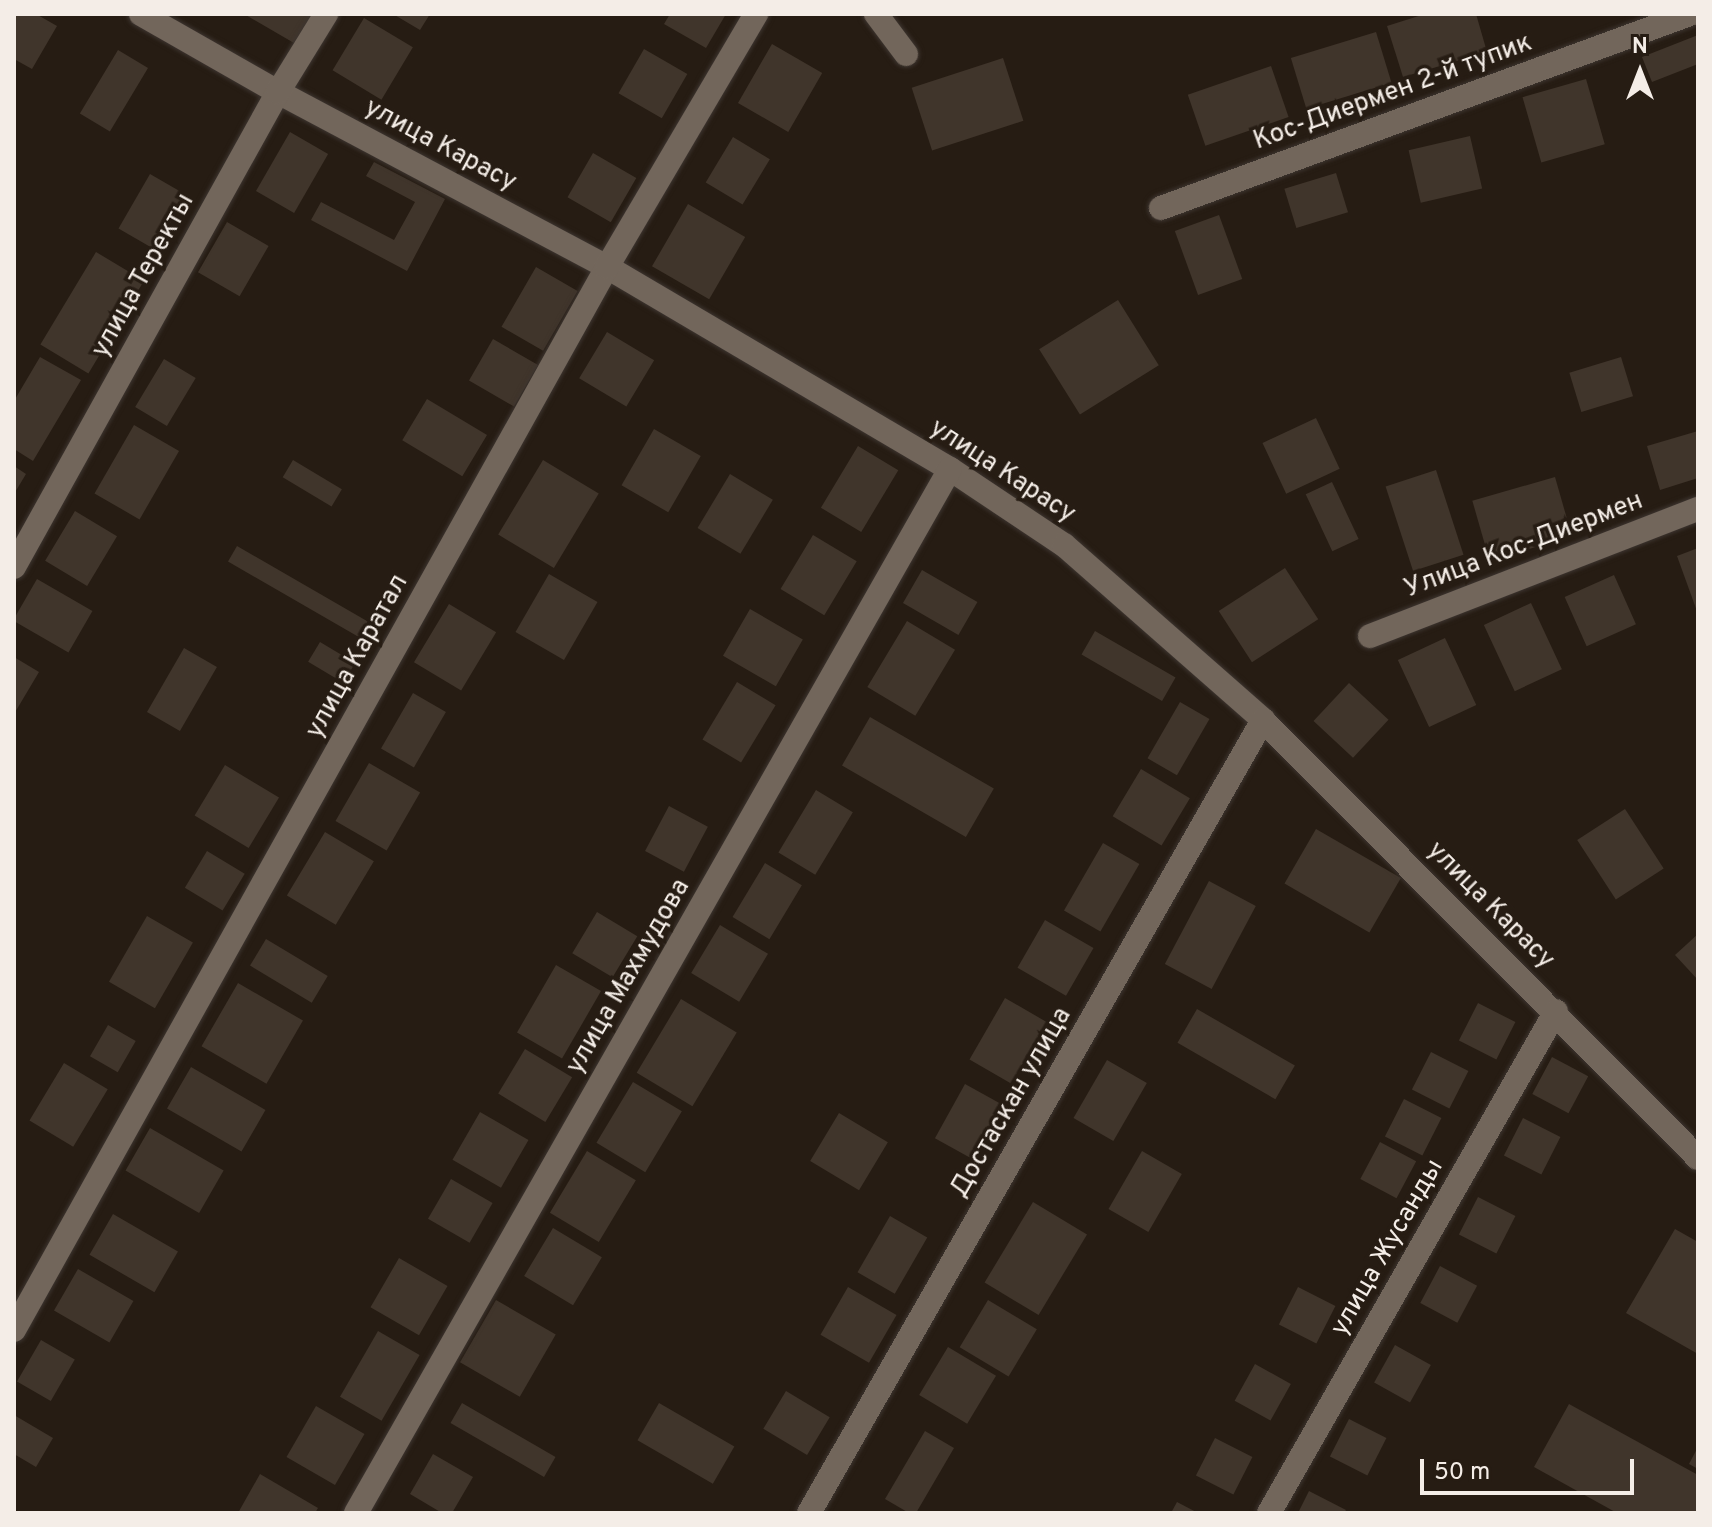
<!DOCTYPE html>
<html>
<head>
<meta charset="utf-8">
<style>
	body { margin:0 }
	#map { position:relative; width:1712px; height:1527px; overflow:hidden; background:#261c13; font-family:Overpass,sans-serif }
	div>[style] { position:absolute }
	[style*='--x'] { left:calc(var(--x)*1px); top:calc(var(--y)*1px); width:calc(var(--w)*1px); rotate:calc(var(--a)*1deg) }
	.building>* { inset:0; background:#40352b; transform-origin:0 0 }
	.roads { filter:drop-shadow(0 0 2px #3d3530) drop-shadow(0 0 2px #3d3530) }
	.street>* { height:24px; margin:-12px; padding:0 12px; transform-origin:12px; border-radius:12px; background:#72665b }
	span { translate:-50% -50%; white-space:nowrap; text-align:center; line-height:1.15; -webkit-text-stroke:7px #261c13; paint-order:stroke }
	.street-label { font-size:26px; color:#f4ede7 }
	.frame { position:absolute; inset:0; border:16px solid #f4ede7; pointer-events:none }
	.north { position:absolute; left:1600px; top:32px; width:80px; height:80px; -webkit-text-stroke:6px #261c13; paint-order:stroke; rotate:0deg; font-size:22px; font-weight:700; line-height:32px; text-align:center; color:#f4ede7 }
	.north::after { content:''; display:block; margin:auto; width:28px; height:36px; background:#f4ede7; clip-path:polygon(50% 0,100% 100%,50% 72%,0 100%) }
	.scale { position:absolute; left:1420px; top:1459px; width:214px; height:36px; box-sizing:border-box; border:4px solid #f4ede7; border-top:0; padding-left:10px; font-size:24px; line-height:28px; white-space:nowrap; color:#f4ede7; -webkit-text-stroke:6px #261c13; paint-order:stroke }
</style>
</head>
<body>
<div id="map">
	<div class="building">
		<div style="clip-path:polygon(14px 14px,36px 14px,57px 26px,32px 69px,14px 59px)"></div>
		<div style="clip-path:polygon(244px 14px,312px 14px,294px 43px)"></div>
		<div style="clip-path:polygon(393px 14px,430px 14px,420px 30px)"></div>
		<div style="clip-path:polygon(670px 14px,726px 14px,706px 48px,664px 24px)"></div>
		<div style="clip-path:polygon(1425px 14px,1476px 14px,1487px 52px,1403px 77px,1387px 26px)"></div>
		<div style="left:364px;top:18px;width:57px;height:61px;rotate:31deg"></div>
		<div style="left:1376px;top:32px;width:53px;height:89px;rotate:73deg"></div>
		<div style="clip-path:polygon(1698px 35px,1698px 64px,1652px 82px,1642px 57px)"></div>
		<div style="left:772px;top:44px;width:58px;height:68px;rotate:30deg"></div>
		<div style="left:644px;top:49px;width:50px;height:51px;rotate:30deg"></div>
		<div style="left:118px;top:50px;width:35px;height:74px;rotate:31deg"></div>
		<div style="left:1003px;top:58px;width:66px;height:96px;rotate:72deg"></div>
		<div style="left:1271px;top:66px;width:54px;height:88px;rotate:71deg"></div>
		<div style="left:1586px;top:79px;width:68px;height:66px;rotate:74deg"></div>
		<div style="left:290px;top:132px;width:44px;height:68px;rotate:30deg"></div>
		<div style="left:1470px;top:136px;width:54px;height:63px;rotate:77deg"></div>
		<div style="left:733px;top:137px;width:43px;height:53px;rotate:31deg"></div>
		<div style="left:593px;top:153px;width:50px;height:51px;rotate:30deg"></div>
		<div style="clip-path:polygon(374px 162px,445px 199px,407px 271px,311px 220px,321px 202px,394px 240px,415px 202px,366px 176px)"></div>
		<div style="left:1336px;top:173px;width:41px;height:54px;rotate:73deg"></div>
		<div style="left:150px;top:174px;width:42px;height:63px;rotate:30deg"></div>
		<div style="left:688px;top:204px;width:66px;height:72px;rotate:30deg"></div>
		<div style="left:1219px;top:215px;width:68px;height:47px;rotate:70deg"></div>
		<div style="left:227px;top:222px;width:48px;height:58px;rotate:30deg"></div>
		<div style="left:96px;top:252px;width:56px;height:108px;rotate:31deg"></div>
		<div style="left:536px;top:267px;width:48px;height:69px;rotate:30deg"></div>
		<div style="left:1118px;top:300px;width:77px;height:93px;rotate:58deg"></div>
		<div style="left:607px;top:332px;width:55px;height:54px;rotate:31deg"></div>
		<div style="left:493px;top:339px;width:52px;height:48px;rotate:30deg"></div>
		<div style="clip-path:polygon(40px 357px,81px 380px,33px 461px,14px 449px,14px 401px)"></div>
		<div style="left:1621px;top:357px;width:41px;height:54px;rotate:73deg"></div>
		<div style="left:164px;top:359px;width:37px;height:56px;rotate:31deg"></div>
		<div style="left:427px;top:399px;width:70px;height:48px;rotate:31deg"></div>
		<div style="left:1316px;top:418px;width:56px;height:59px;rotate:65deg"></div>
		<div style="left:134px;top:425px;width:52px;height:79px;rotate:30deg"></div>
		<div style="left:654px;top:429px;width:54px;height:65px;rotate:30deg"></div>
		<div style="clip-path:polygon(1698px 431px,1698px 478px,1660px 490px,1647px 446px)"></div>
		<div style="left:858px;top:446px;width:47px;height:72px;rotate:31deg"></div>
		<div style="left:293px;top:460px;width:57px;height:20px;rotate:31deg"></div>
		<div style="left:543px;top:460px;width:65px;height:87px;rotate:31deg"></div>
		<div style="clip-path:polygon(14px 466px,26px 474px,14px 494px)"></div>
		<div style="left:1436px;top:470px;width:89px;height:53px;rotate:72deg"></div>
		<div style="left:730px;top:474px;width:50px;height:63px;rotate:31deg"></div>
		<div style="left:1555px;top:477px;width:62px;height:86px;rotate:74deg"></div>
		<div style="left:1332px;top:482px;width:63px;height:29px;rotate:65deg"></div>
		<div style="left:75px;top:511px;width:49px;height:58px;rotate:31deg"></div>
		<div style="left:813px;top:535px;width:51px;height:63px;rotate:31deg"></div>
		<div style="left:237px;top:546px;width:162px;height:18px;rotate:30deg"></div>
		<div style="clip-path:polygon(1698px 548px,1698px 614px,1677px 556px)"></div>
		<div style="left:1285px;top:568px;width:61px;height:79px;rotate:57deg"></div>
		<div style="left:922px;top:570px;width:64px;height:38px;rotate:30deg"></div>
		<div style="left:549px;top:574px;width:56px;height:67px;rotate:30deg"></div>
		<div style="left:1614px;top:575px;width:54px;height:54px;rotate:66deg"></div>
		<div style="left:37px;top:579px;width:64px;height:48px;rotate:30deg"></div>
		<div style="left:1531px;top:603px;width:73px;height:52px;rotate:65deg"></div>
		<div style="left:449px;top:604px;width:55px;height:68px;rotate:31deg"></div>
		<div style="left:750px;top:609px;width:61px;height:54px;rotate:30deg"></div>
		<div style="left:907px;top:621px;width:56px;height:77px;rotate:31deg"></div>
		<div style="left:1095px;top:631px;width:93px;height:27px;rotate:30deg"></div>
		<div style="left:1445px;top:638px;width:74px;height:52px;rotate:65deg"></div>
		<div style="left:320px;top:642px;width:41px;height:23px;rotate:31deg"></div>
		<div style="left:184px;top:648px;width:38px;height:74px;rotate:30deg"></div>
		<div style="clip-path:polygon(14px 657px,39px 672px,14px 714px)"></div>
		<div style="left:737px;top:682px;width:45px;height:67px;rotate:31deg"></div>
		<div style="left:1349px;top:683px;width:54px;height:52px;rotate:43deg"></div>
		<div style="left:413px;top:693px;width:38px;height:64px;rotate:30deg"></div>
		<div style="left:1180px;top:702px;width:34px;height:65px;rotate:30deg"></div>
		<div style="left:870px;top:717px;width:143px;height:56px;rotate:30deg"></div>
		<div style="left:369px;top:763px;width:59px;height:67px;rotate:30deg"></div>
		<div style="left:225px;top:765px;width:63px;height:59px;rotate:31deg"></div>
		<div style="left:1141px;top:769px;width:57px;height:55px;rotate:31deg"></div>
		<div style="left:816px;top:790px;width:43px;height:73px;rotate:31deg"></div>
		<div style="left:669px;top:806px;width:44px;height:51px;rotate:28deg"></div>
		<div style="left:1625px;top:809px;width:71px;height:57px;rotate:57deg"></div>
		<div style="left:1316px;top:829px;width:98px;height:63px;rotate:30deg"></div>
		<div style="left:325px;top:832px;width:57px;height:74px;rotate:31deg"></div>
		<div style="left:1103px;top:843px;width:42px;height:78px;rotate:30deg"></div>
		<div style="left:207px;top:851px;width:44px;height:43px;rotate:31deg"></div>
		<div style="left:765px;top:863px;width:43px;height:63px;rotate:31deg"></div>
		<div style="left:1209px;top:881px;width:53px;height:94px;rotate:28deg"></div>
		<div style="left:597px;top:912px;width:47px;height:48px;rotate:31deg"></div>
		<div style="left:147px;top:916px;width:53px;height:76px;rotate:30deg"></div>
		<div style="left:1045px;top:920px;width:56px;height:55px;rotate:30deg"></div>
		<div style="left:720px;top:925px;width:56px;height:56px;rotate:31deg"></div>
		<div style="clip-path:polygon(1698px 934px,1698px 980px,1675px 955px)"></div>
		<div style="left:266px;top:939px;width:72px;height:31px;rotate:31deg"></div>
		<div style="left:556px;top:965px;width:52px;height:78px;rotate:30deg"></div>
		<div style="left:238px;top:983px;width:75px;height:73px;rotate:30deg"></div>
		<div style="left:1005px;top:998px;width:48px;height:71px;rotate:30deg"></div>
		<div style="left:681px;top:999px;width:65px;height:86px;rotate:31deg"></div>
		<div style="left:1478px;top:1003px;width:42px;height:42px;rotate:27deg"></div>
		<div style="left:1197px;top:1009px;width:113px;height:39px;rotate:30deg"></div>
		<div style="left:108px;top:1025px;width:32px;height:36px;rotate:30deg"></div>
		<div style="left:525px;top:1049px;width:55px;height:52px;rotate:31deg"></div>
		<div style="left:1431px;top:1052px;width:42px;height:42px;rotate:27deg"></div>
		<div style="left:1552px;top:1057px;width:41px;height:42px;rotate:28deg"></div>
		<div style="left:1107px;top:1060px;width:46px;height:67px;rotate:30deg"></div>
		<div style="left:64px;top:1063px;width:51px;height:67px;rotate:31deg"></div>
		<div style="left:191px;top:1067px;width:86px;height:48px;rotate:30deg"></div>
		<div style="left:633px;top:1082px;width:57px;height:71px;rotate:31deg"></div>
		<div style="left:965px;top:1084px;width:47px;height:62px;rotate:29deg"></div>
		<div style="left:1404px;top:1099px;width:42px;height:42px;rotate:27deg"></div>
		<div style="left:480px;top:1112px;width:56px;height:55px;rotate:30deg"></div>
		<div style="left:839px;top:1113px;width:57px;height:56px;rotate:31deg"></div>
		<div style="left:1523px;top:1118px;width:42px;height:42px;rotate:27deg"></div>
		<div style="left:150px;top:1128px;width:85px;height:49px;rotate:30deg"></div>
		<div style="left:1380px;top:1142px;width:41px;height:42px;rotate:28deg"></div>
		<div style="left:587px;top:1151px;width:57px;height:72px;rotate:31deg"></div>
		<div style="left:1142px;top:1151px;width:46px;height:67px;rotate:30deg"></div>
		<div style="left:451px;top:1179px;width:48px;height:46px;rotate:30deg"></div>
		<div style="left:1478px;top:1197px;width:42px;height:42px;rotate:27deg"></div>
		<div style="left:1033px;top:1202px;width:63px;height:94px;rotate:31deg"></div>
		<div style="left:113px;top:1214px;width:75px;height:47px;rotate:30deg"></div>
		<div style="left:890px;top:1216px;width:43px;height:65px;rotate:30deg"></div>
		<div style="left:553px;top:1228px;width:57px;height:56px;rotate:31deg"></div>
		<div style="clip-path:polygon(1675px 1229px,1698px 1242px,1698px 1354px,1626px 1313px)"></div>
		<div style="left:399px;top:1258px;width:56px;height:57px;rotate:30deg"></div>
		<div style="left:1440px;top:1266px;width:42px;height:42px;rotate:28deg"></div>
		<div style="left:78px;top:1269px;width:64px;height:48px;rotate:30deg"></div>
		<div style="left:848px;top:1287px;width:56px;height:55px;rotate:30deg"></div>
		<div style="left:1298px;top:1287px;width:42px;height:42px;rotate:27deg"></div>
		<div style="left:496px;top:1300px;width:69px;height:72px;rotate:30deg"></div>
		<div style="left:988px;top:1300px;width:57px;height:55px;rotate:31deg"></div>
		<div style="left:378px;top:1331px;width:48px;height:76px;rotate:30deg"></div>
		<div style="left:41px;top:1340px;width:39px;height:48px;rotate:30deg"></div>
		<div style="left:1395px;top:1345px;width:41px;height:43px;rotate:29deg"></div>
		<div style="left:948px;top:1347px;width:56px;height:56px;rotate:31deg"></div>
		<div style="left:1255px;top:1364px;width:41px;height:42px;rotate:29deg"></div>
		<div style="left:786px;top:1391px;width:51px;height:44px;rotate:31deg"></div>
		<div style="left:462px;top:1403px;width:108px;height:23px;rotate:30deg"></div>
		<div style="left:659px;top:1403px;width:87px;height:43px;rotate:30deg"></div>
		<div style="clip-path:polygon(1569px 1404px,1698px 1475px,1698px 1513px,1617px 1513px,1534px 1467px)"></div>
		<div style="left:316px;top:1406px;width:56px;height:59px;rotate:30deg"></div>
		<div style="clip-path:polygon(14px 1415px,53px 1438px,36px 1467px,14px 1454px)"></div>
		<div style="left:1349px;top:1419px;width:42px;height:42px;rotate:27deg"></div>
		<div style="clip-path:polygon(925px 1431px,954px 1448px,916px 1513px,909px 1513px,885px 1499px)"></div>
		<div style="left:1215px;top:1438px;width:42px;height:42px;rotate:27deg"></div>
		<div style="clip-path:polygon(1698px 1447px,1698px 1469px,1689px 1464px)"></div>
		<div style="clip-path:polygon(433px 1454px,473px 1477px,452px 1513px,442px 1513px,410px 1494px)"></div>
		<div style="clip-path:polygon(260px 1474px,318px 1508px,315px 1513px,238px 1513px)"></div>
		<div style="clip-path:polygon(1309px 1491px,1346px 1510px,1344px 1513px,1298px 1513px)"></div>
		<div style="clip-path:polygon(1177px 1502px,1198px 1513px,1171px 1513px)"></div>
	</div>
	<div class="roads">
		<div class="street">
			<div style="--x:141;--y:14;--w:158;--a:29.7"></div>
			<div style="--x:278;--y:92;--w:373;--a:28"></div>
			<div style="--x:607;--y:267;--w:398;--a:30.5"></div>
			<div style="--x:950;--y:469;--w:137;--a:33.7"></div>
			<div style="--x:1064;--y:545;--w:265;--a:41.3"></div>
			<div style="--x:1263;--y:720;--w:617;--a:45.2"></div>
			<div style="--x:876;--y:14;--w:50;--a:53.1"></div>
			<div style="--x:1161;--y:208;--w:563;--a:-20.14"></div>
			<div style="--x:14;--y:567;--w:543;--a:-60.94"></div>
			<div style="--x:278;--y:92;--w:92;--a:-58.4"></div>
			<div style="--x:1370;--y:636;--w:352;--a:-21.2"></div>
			<div style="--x:14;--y:1330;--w:1217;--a:-60.84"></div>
			<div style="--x:607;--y:267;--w:294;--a:-59.5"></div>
			<div style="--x:356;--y:1513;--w:1201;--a:-60.36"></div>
			<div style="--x:809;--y:1513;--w:914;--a:-60.21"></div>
			<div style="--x:1269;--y:1513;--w:578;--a:-60.24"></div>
		</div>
	</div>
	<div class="street-label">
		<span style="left:1393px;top:93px;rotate:-20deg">Кос-Диермен 2-й тупик</span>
		<span style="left:440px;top:146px;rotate:28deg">улица Карасу</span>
		<span style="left:144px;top:276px;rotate:-61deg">улица Теректы</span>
		<span style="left:1002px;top:472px;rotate:33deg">улица Карасу</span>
		<span style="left:1524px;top:546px;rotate:-21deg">Улица Кос-Диермен</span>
		<span style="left:358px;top:657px;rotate:-61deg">улица Каратал</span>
		<span style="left:1490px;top:906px;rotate:45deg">улица Карасу</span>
		<span style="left:629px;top:977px;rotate:-60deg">улица Махмудова</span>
		<span style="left:1012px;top:1103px;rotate:-60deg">Достаскан улица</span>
		<span style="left:1388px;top:1248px;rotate:-60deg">улица Жусанды</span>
	</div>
	<div class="frame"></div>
	<div class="north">N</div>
	<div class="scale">50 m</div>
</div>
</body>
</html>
